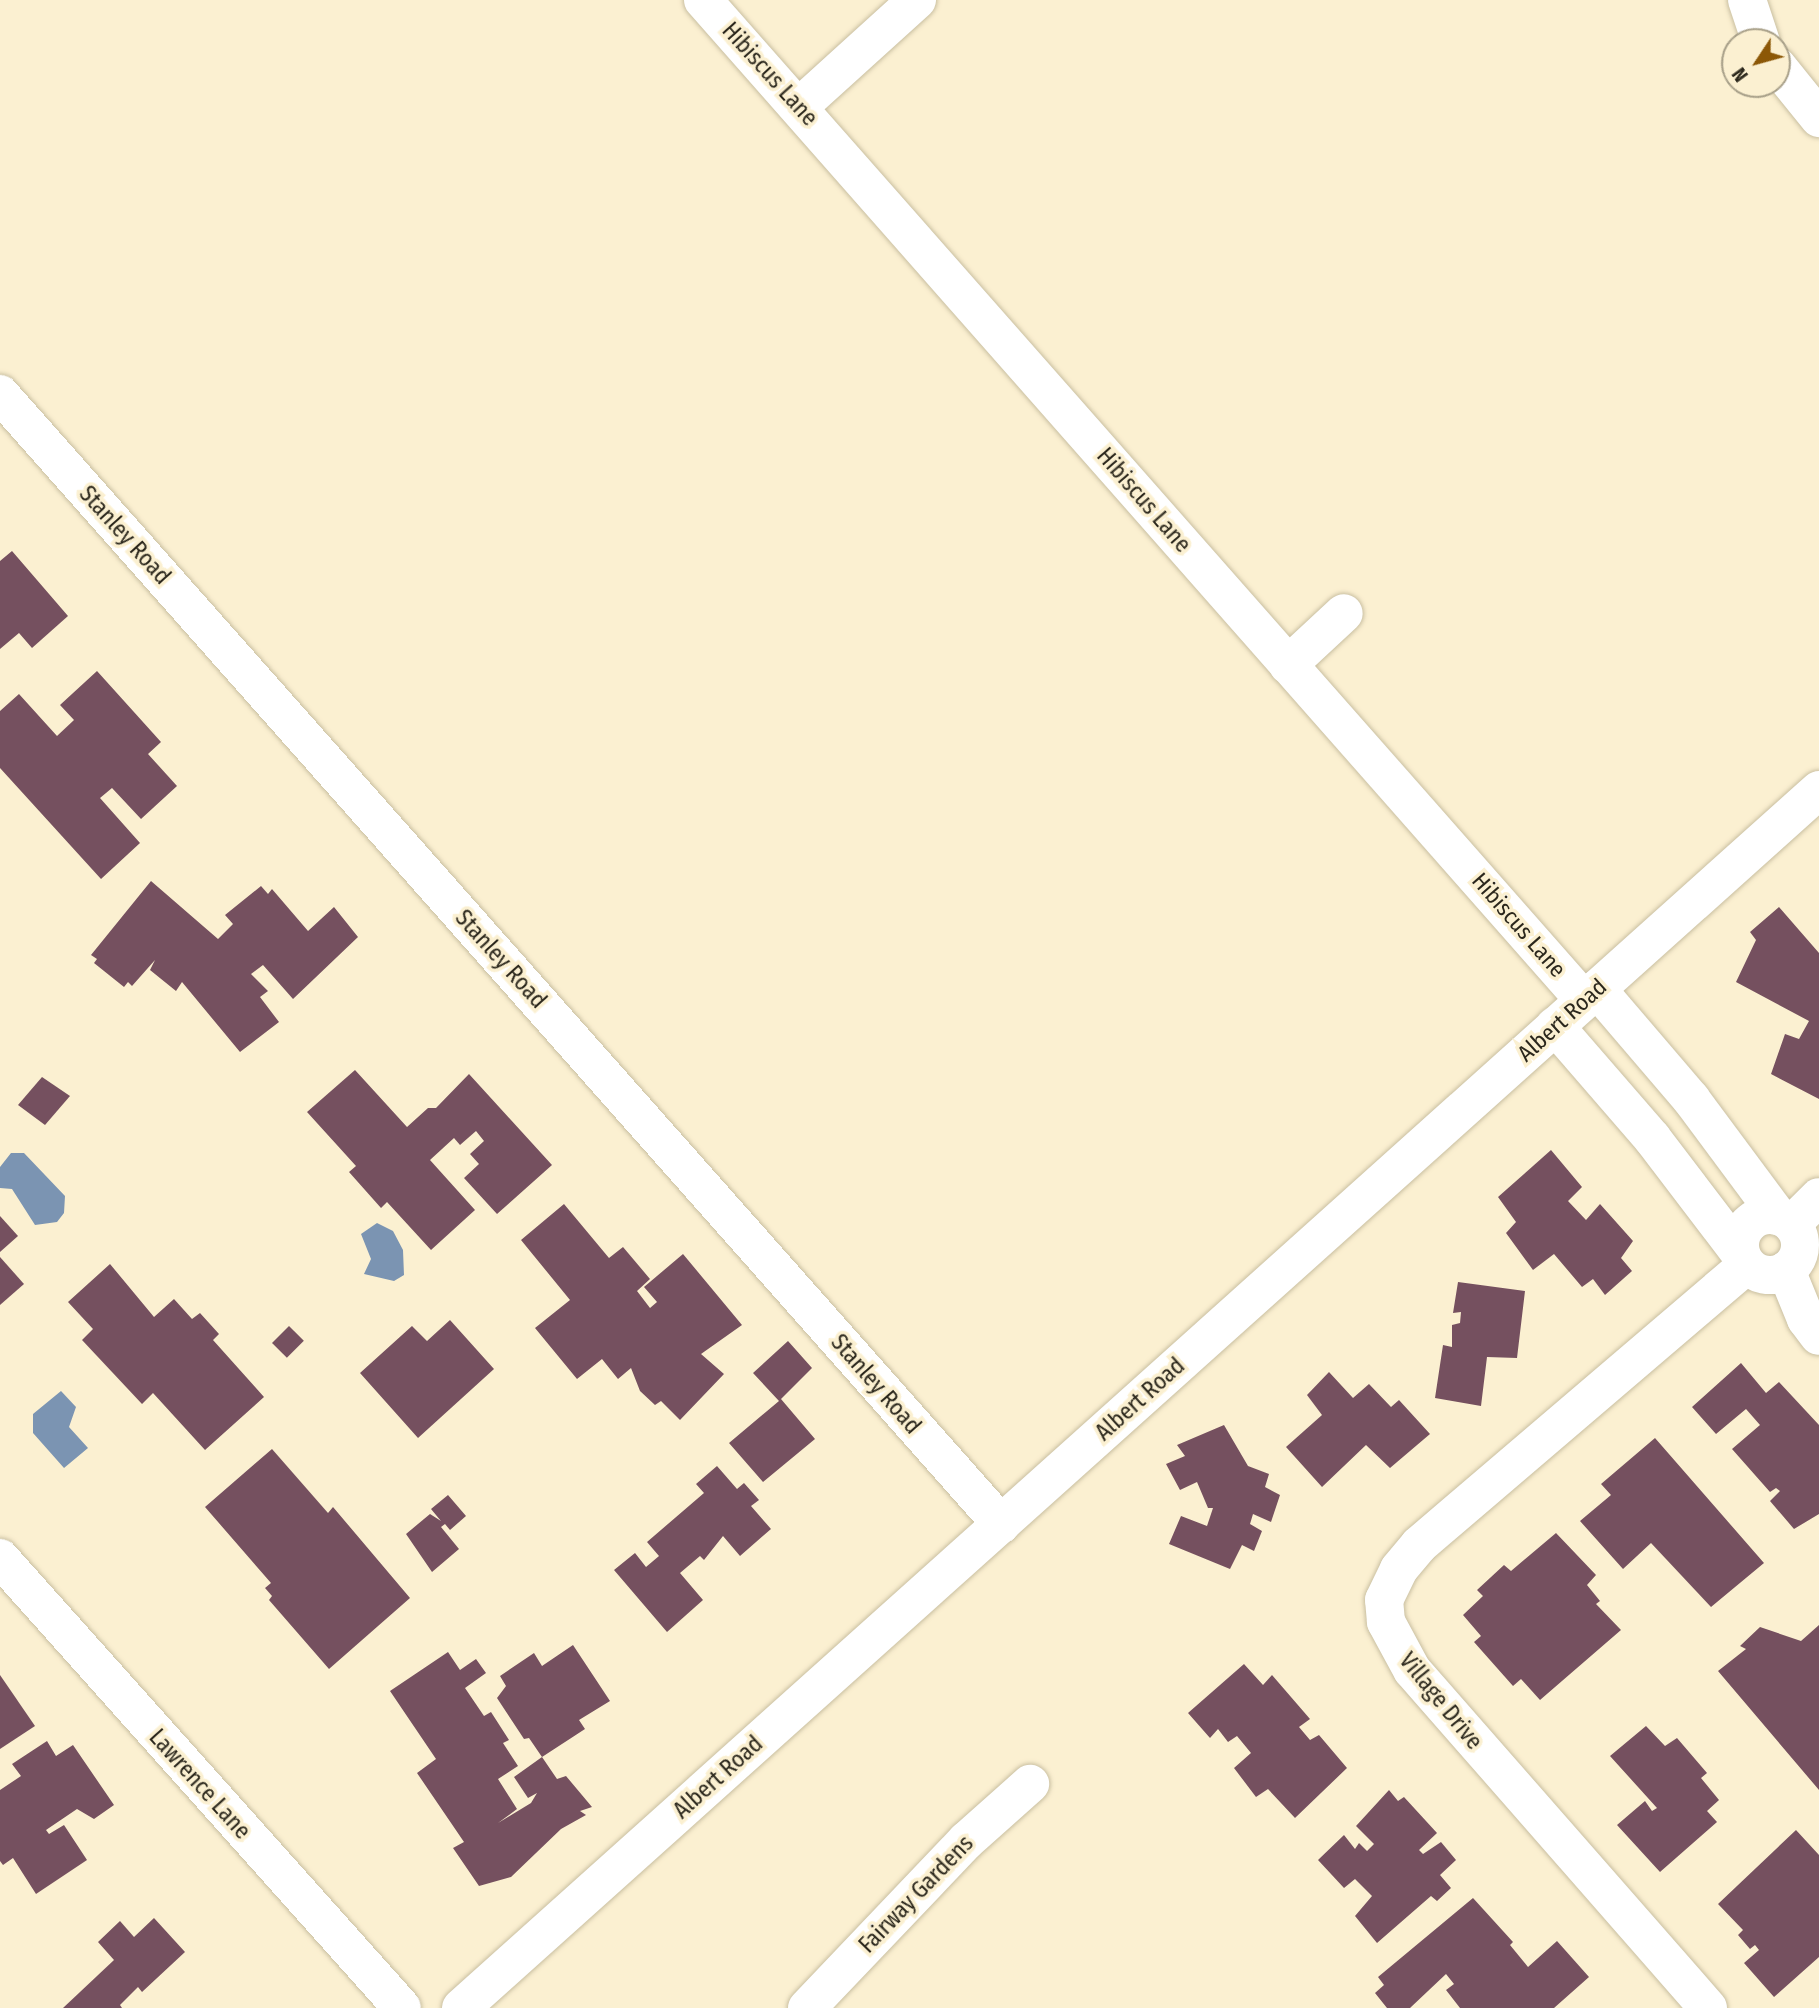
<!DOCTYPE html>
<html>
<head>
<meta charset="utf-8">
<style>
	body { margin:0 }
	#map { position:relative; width:1819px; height:2008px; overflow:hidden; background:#fbf0d1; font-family:"Fira Sans Condensed",sans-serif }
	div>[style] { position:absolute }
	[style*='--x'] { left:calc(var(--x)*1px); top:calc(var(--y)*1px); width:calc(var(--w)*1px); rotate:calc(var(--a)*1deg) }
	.water>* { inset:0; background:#7b94b2 }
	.building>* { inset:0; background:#75505f; transform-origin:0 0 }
	.roads { filter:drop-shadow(0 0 2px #c9bfa1) drop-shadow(0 0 2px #c9bfa1) }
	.minor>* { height:38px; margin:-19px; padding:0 19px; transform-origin:19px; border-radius:19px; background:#fff }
	.minor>.ring { margin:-19px; padding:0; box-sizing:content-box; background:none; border:38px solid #fff; border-radius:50% }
	span { translate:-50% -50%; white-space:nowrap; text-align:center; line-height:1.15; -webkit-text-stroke:7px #fbf0d1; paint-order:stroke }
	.street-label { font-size:23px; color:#2b271c }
	.north { position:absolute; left:1721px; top:28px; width:70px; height:70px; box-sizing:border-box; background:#fbf0d1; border:2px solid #a8a089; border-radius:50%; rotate:234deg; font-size:19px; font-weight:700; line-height:28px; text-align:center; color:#2b271c }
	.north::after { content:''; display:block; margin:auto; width:24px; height:32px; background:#8c5807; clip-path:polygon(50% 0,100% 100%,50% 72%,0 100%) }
</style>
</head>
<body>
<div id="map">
	<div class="water">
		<div style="clip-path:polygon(11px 1153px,24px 1153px,65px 1196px,64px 1213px,57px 1222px,35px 1225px,12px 1189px,0 1188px,0 1167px)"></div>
		<div style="clip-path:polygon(377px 1223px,393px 1231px,403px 1250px,404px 1275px,394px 1281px,364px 1274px,371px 1259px,361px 1234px)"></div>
		<div style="clip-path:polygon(61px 1391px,76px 1407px,69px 1427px,88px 1448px,64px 1468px,33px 1433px,33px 1414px)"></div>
	</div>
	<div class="building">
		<div style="clip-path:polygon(12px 551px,68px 616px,32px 648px,19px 633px,0 649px,0 561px)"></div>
		<div style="clip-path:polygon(97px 671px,161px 742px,148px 754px,177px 786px,141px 819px,112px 788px,100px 798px,140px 843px,101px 879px,0 768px,0 711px,19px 694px,57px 736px,74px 720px,60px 705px)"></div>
		<div style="clip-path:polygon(151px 881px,218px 939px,233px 924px,225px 915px,261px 886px,268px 894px,272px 889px,308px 931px,334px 907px,358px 937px,293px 999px,263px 965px,251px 974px,268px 991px,260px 997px,279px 1022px,240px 1052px,182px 982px,176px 991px,150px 970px,155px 960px,132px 986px,128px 982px,124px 987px,94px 963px,97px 959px,91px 955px)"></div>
		<div style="clip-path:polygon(1779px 907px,1819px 953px,1819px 1099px,1771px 1074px,1785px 1034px,1799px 1039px,1809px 1021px,1736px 982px,1756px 940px,1750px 932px)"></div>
		<div style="clip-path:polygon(355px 1070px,407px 1127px,428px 1108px,436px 1108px,469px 1074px,552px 1165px,497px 1214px,464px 1178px,479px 1164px,470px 1154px,484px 1141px,476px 1131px,460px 1145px,454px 1138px,430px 1160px,475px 1210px,431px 1250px,387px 1202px,381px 1208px,349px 1172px,356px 1166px,307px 1112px)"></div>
		<div style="clip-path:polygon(42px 1077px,70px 1096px,45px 1125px,18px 1105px)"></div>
		<div style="clip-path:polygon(1551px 1150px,1582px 1187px,1568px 1201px,1586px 1220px,1600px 1204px,1633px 1241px,1621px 1258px,1632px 1271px,1605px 1295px,1593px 1279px,1582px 1287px,1554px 1254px,1533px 1270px,1506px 1233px,1516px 1222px,1498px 1197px)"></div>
		<div style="clip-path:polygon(564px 1204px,609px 1258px,623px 1247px,650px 1279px,637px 1291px,650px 1308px,657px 1302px,644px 1287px,683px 1254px,742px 1325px,701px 1354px,724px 1374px,680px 1420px,661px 1401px,655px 1405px,640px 1391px,631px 1368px,618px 1379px,602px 1359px,577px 1379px,535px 1328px,570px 1300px,521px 1240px)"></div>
		<div style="clip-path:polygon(0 1216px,18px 1236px,0 1252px)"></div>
		<div style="clip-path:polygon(0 1257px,24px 1284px,0 1305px)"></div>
		<div style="clip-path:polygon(110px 1264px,154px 1317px,174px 1299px,192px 1319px,200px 1313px,219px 1334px,213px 1340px,264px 1397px,205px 1450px,153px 1393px,142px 1404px,82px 1340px,93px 1329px,68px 1302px)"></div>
		<div style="clip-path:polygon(1458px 1282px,1525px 1291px,1517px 1358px,1487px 1357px,1481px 1406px,1435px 1398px,1443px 1345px,1452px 1347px,1452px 1325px,1460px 1323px,1461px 1312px,1453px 1313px)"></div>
		<div style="clip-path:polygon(450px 1320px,494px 1369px,418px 1438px,360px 1373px,412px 1326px,427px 1341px)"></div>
		<div style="left:289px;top:1326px;width:21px;height:24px;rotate:45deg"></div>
		<div style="clip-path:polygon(788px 1341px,812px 1368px,781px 1399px,815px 1439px,763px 1482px,729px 1443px,779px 1401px,753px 1373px)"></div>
		<div style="clip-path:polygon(1741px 1363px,1766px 1393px,1779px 1382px,1819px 1425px,1819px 1514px,1794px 1529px,1770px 1501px,1780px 1491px,1776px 1488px,1770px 1492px,1732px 1449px,1760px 1425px,1746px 1409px,1716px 1434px,1692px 1407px)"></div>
		<div style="clip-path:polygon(1329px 1372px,1353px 1398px,1369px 1384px,1391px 1407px,1399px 1400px,1430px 1434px,1390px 1468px,1366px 1445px,1322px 1487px,1286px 1447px,1322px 1415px,1307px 1395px)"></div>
		<div style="clip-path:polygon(1224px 1425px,1248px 1466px,1269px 1474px,1265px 1487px,1280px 1495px,1271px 1522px,1253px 1514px,1250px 1524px,1262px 1531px,1254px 1551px,1242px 1545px,1230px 1569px,1169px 1544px,1181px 1516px,1207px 1526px,1213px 1508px,1208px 1508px,1197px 1482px,1180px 1490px,1166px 1464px,1185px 1456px,1177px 1445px)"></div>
		<div style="clip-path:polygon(1655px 1438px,1764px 1563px,1711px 1607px,1651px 1543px,1623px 1569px,1580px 1521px,1611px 1495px,1601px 1484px)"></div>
		<div style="clip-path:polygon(272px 1449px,328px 1513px,333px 1507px,410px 1598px,329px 1669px,269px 1600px,272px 1596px,265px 1588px,271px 1583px,205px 1507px)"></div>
		<div style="clip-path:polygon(717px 1466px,737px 1489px,744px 1483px,759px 1500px,751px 1506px,771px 1529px,740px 1556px,723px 1536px,704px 1560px,700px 1556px,680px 1573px,703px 1600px,667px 1632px,614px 1570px,635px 1553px,646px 1567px,659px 1556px,647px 1542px,704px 1493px,696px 1484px)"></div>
		<div style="clip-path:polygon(448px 1495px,466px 1516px,450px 1530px,445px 1524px,441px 1527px,459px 1549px,432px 1572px,406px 1534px,430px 1514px,441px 1521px,431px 1509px)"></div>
		<div style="clip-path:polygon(1556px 1533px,1596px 1575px,1587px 1585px,1600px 1601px,1596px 1604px,1621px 1630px,1540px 1700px,1521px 1679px,1513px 1686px,1474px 1642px,1481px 1636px,1463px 1615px,1483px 1596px,1477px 1590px,1504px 1565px,1511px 1571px)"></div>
		<div style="clip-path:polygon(1819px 1625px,1819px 1790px,1718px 1671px,1746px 1649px,1740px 1646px,1760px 1627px,1801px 1641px)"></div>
		<div style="clip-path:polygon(573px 1645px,610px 1701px,579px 1720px,585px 1729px,542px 1757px,557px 1779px,566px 1776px,592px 1807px,580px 1811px,586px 1815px,561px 1829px,511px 1877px,479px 1886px,453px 1848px,464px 1842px,417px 1773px,436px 1759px,390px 1691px,448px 1652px,460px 1670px,476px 1659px,486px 1673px,465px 1688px,484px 1716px,491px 1712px,509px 1740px,503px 1743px,518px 1766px,498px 1779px,517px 1809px,498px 1823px,531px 1803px,537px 1793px,528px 1798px,514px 1777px,542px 1757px,529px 1738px,524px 1739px,497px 1698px,506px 1686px,500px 1676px,534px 1653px,542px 1666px)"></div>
		<div style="clip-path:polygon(1244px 1664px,1263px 1685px,1272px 1675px,1310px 1719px,1299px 1727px,1310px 1740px,1319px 1735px,1347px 1768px,1295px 1818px,1268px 1789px,1256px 1797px,1234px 1768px,1251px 1753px,1237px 1736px,1228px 1742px,1218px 1729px,1210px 1738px,1188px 1713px)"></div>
		<div style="clip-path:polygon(0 1675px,35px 1726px,0 1749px)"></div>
		<div style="clip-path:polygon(1646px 1726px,1665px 1746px,1677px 1738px,1707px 1773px,1701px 1778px,1719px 1800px,1707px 1811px,1717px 1822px,1660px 1872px,1617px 1825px,1645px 1801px,1652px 1811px,1657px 1808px,1610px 1756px)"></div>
		<div style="clip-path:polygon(47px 1741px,56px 1756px,73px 1745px,114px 1805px,94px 1819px,77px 1809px,46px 1830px,49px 1834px,64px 1825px,87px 1860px,36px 1894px,13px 1858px,3px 1865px,0 1861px,0 1790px,21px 1776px,12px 1764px)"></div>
		<div style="clip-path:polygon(1389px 1790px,1398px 1801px,1404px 1797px,1437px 1833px,1419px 1850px,1423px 1854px,1441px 1842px,1456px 1860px,1440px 1875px,1451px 1888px,1437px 1901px,1431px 1896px,1377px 1943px,1355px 1916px,1372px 1896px,1355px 1879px,1344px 1888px,1318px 1860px,1344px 1835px,1355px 1849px,1359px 1843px,1367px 1851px,1374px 1844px,1356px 1826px)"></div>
		<div style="clip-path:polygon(1796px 1830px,1819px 1855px,1819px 1957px,1774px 1997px,1744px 1963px,1759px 1950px,1755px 1945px,1750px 1949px,1738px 1935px,1743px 1930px,1718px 1904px)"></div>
		<div style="clip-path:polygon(1473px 1898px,1513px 1942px,1510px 1945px,1528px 1967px,1557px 1941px,1589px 1977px,1554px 2008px,1460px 2008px,1446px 1990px,1454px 1984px,1446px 1974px,1410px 2008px,1387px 2008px,1375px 1993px,1384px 1985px,1378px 1977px)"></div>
		<div style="clip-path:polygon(154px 1918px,185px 1952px,142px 1992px,138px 1987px,120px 2005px,122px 2008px,63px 2008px,114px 1960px,98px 1942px,120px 1921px,134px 1937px)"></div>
	</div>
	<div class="roads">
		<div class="minor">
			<div style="--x:703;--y:0;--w:1333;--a:48.62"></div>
			<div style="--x:1747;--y:0;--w:44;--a:71.6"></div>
			<div style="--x:1777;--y:66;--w:67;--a:51.1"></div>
			<div style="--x:800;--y:106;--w:158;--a:-42.2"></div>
			<div style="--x:0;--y:394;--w:1510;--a:48.46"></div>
			<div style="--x:1288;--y:665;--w:76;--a:-42.9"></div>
			<div style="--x:1597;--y:989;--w:145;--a:49.5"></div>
			<div style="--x:1691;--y:1099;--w:146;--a:53.4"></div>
			<div style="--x:1555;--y:1026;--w:148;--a:49.1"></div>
			<div style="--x:1652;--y:1138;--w:148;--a:52.7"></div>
			<div class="ring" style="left:1740px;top:1215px;width:22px;height:22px"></div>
			<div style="--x:1792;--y:1224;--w:38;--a:-45"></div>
			<div style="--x:1786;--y:1270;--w:53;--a:67.8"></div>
			<div style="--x:1806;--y:1319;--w:21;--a:53"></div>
			<div style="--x:0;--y:1558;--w:603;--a:48.22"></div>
			<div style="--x:461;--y:2008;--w:1824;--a:-41.89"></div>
			<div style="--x:807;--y:2008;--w:231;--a:-46.4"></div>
			<div style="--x:966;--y:1841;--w:86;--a:-41.7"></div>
			<div style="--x:1708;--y:2008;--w:449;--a:-131.2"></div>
			<div style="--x:1412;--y:1670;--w:55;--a:-118.4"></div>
			<div style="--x:1386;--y:1622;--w:22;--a:-95"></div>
			<div style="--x:1384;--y:1600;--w:34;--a:-64"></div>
			<div style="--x:1399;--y:1569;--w:31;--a:-50"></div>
			<div style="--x:1419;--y:1545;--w:431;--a:-40.5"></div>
		</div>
	</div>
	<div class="street-label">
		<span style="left:770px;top:74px;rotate:48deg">Hibiscus Lane</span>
		<span style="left:1144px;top:500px;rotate:49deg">Hibiscus Lane</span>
		<span style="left:125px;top:535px;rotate:48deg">Stanley Road</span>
		<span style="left:1519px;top:925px;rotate:49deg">Hibiscus Lane</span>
		<span style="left:501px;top:959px;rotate:48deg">Stanley Road</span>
		<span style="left:1562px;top:1020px;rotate:-42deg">Albert Road</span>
		<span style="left:876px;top:1384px;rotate:49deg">Stanley Road</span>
		<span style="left:1140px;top:1399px;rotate:-42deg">Albert Road</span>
		<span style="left:1441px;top:1701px;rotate:51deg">Village Drive</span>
		<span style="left:718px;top:1777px;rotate:-42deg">Albert Road</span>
		<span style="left:200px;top:1784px;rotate:48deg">Lawrence Lane</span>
		<span style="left:916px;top:1894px;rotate:-46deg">Fairway Gardens</span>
	</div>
	<div class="north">N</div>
</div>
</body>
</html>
